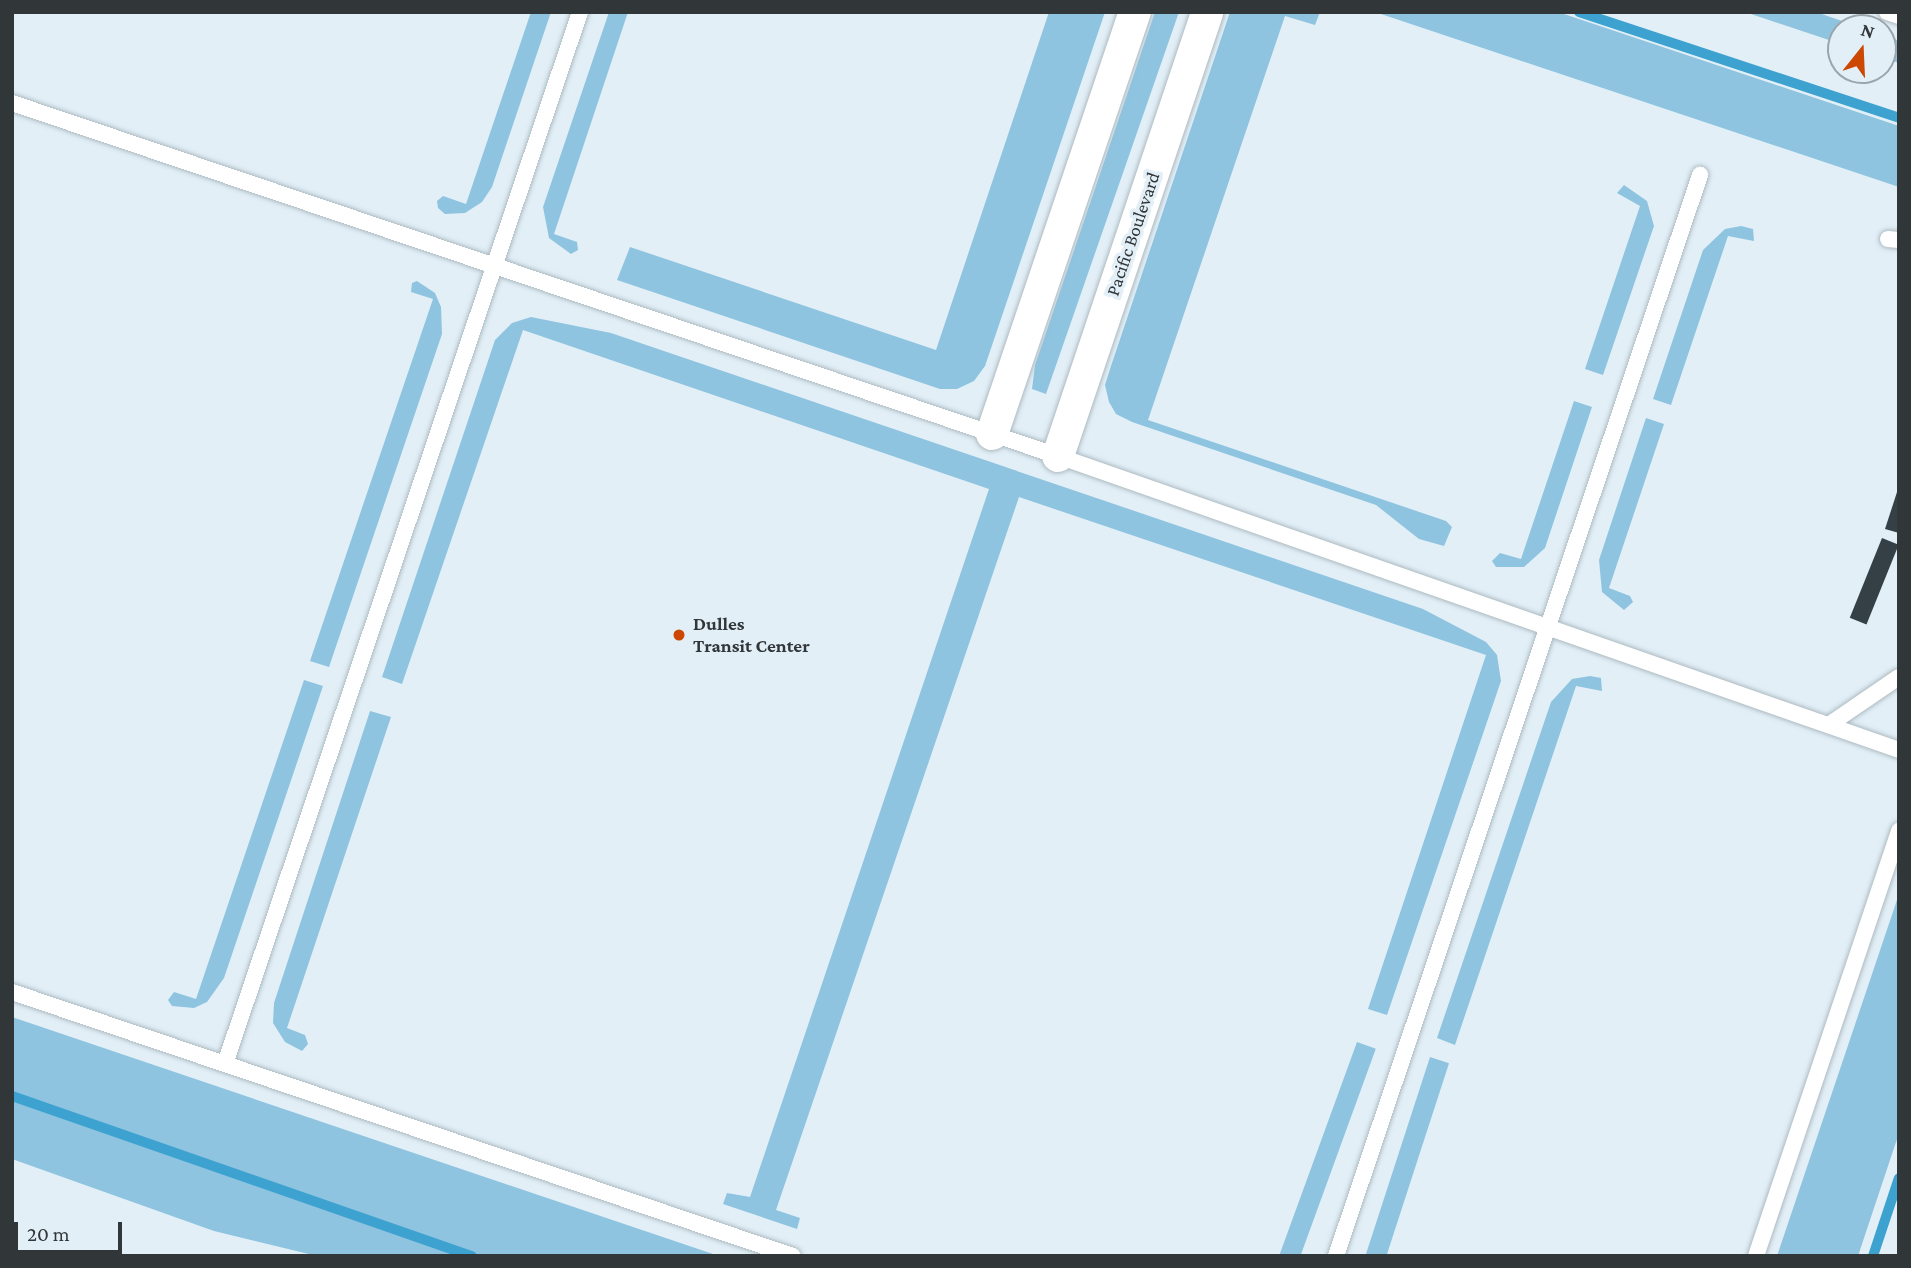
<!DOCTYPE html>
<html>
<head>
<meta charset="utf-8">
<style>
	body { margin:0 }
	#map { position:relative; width:1911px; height:1268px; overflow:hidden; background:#e2eff7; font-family:"Crimson Pro",serif }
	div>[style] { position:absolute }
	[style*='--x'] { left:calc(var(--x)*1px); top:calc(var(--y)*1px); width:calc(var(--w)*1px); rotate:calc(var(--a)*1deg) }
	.green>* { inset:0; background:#8ec4e0; transform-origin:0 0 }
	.stream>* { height:10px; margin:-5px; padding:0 5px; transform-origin:5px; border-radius:5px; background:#3da2d0 }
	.building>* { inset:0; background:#354046; transform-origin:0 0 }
	.roads { filter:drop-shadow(0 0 2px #adbac1) drop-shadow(0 0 2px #adbac1) }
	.lane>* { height:16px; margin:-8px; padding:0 8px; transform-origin:8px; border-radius:8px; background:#fff }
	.street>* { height:32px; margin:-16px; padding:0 16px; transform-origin:16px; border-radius:16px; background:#fff }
	.dots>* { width:19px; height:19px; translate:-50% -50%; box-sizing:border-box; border:4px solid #e2eff7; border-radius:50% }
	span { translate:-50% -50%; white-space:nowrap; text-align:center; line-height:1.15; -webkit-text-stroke:7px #e2eff7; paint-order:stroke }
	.street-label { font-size:19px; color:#313639 }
	.poi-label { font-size:19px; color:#313639; font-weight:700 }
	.left { translate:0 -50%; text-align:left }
	.frame { position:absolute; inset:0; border:14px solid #313639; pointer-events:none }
	.north { position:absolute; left:1827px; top:14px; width:70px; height:70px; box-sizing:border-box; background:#e2eff7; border:2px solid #9ba5ab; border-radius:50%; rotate:18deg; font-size:19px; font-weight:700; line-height:28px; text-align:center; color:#313639 }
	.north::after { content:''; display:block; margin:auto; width:24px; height:32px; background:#cc4701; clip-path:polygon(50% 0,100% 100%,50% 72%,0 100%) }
	.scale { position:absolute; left:14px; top:1222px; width:108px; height:32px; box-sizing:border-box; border:4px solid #313639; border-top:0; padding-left:9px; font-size:21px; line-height:24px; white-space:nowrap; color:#313639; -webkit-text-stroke:5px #e2eff7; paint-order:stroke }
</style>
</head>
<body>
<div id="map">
	<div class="green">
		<div style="clip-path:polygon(531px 12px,551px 12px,492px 187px,482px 202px,465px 213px,445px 214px,438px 208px,437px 201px,443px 196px,466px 204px)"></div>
		<div style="clip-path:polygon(609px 12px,628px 12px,554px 234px,577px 242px,578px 250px,571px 254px,549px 238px,543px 207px)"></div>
		<div style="clip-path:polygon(1049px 12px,1105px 12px,985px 366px,974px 381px,957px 389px,940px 389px,617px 280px,630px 247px,936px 350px)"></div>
		<div style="clip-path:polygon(1155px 12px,1179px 12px,1046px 394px,1032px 389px,1035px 365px)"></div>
		<div style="clip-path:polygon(1230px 12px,1320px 12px,1315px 25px,1285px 16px,1148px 420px,1446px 521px,1452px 527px,1444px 546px,1419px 539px,1376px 505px,1132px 422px,1116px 414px,1109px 402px,1105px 385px,1111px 366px)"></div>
		<div style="clip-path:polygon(1375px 12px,1558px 12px,1899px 126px,1899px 187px)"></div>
		<div style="clip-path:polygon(1745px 12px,1816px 12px,1862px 28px,1841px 28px,1841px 44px)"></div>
		<div style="clip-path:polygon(1883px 35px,1899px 41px,1899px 63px,1883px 58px)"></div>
		<div style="clip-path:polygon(1624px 185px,1647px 201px,1654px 226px,1603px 375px,1585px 369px,1640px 206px,1617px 193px)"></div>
		<div style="clip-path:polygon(1741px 226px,1753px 229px,1754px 241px,1728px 236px,1671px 405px,1653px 399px,1703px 250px,1725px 229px)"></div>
		<div style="clip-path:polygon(417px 281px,435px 293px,441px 307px,442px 334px,329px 667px,310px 661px,433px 299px,411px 292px,412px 283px)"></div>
		<div style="clip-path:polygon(531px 317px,611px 333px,1423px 609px,1486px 642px,1497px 655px,1501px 681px,1387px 1015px,1368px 1009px,1486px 655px,1019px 497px,776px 1210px,800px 1218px,797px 1229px,723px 1204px,727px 1193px,750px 1197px,989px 489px,523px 330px,402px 684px,382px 677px,495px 340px,512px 323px)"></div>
		<div style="clip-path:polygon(1574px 401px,1592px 407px,1545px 548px,1524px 567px,1496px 567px,1492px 561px,1500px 553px,1521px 559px)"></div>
		<div style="clip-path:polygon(1646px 418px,1664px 424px,1609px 588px,1630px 596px,1633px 602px,1624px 610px,1602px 592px,1599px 560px)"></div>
		<div style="clip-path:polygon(1590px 676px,1601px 678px,1602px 691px,1576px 686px,1455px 1045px,1437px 1038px,1551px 702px,1572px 679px)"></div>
		<div style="clip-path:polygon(304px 680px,323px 686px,224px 978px,207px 1002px,194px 1008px,172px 1006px,168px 1000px,174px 992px,196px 999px)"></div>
		<div style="clip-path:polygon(370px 711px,391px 717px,287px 1028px,305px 1035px,308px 1044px,302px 1051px,285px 1042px,273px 1023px,274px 1003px)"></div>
		<div style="clip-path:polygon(1899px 894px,1899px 1134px,1895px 1145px,1858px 1256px,1777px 1256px)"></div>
		<div style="clip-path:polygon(12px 1017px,266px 1103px,719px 1256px,317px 1256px,214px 1231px,12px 1159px)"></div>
		<div style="left:1357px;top:1042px;width:20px;height:226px;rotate:20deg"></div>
		<div style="left:1430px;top:1057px;width:20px;height:210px;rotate:18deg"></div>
	</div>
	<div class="stream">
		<div style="--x:1579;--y:12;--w:337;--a:18.3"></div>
		<div style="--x:12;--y:1096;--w:487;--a:19.2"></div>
		<div style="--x:1873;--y:1256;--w:82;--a:-71.6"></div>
	</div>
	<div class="building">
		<div style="clip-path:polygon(1898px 489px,1899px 489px,1899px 533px,1885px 529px)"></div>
		<div style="left:1882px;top:538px;width:18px;height:86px;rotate:22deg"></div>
	</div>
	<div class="roads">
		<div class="lane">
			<div style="--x:1887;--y:12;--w:13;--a:18"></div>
			<div style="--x:12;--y:103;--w:1104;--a:18.65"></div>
			<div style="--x:1058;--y:456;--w:891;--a:19.27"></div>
			<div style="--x:1888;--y:239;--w:11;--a:5"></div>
			<div style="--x:1830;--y:724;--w:83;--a:-34.3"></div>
			<div style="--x:12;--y:992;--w:824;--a:18.68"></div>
			<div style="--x:226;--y:1061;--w:1107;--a:-71.35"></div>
			<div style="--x:1336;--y:1256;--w:1141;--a:-71.39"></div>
			<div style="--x:1756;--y:1256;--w:449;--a:-71.4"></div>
		</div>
		<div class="street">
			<div style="--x:992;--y:434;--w:446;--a:-71.3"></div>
			<div style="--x:1058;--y:456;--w:468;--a:-71.4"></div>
		</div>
	</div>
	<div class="dots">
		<div style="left:679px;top:635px;background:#cc4701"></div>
	</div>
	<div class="street-label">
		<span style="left:1133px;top:234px;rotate:-71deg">Pacific Boulevard</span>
	</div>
	<div class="poi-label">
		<span class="left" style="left:693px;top:635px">Dulles<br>Transit Center</span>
	</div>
	<div class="frame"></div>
	<div class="north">N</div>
	<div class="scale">20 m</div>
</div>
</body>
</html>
